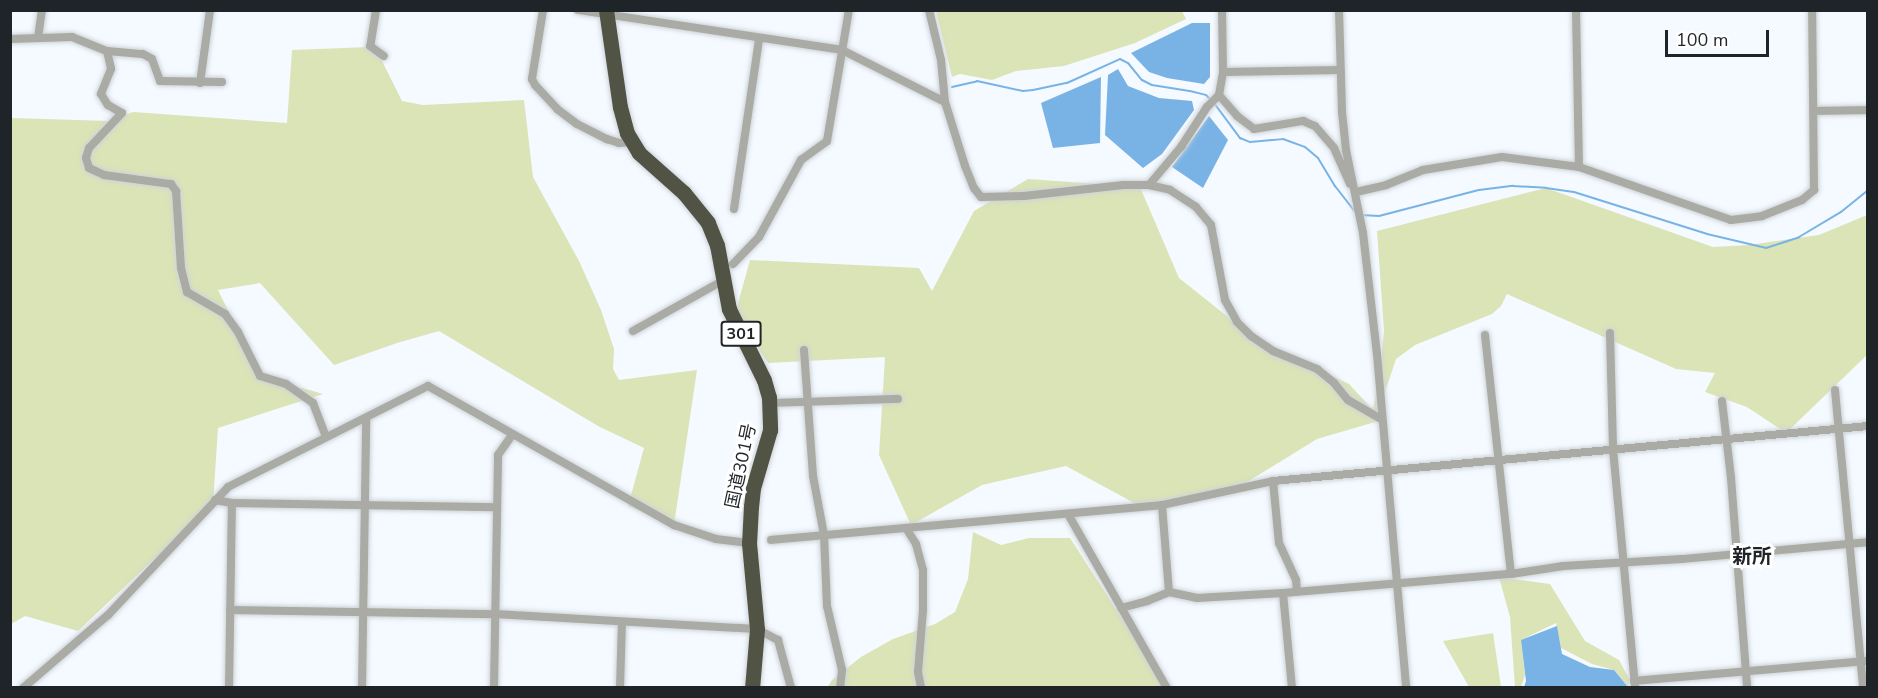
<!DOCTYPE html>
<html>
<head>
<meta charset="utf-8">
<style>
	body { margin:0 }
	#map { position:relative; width:1878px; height:698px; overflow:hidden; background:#f4faff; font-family:"Nunito Sans","Noto Sans JP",sans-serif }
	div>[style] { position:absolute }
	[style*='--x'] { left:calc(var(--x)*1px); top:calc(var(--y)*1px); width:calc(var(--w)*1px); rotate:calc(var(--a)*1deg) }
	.green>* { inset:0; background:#dbe4b6 }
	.water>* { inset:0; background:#79b3e5 }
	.stream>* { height:2px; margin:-1px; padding:0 1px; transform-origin:1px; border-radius:1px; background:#79b3e5 }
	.roads { filter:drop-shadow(0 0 2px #ced3d8) drop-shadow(0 0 2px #ced3d8) }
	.street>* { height:8px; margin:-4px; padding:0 4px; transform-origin:4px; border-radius:4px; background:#a9aba4 }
	.highway>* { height:15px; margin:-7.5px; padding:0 7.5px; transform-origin:7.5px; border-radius:7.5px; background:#515345 }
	span { translate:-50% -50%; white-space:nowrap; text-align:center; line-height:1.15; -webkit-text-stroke:6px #fff; paint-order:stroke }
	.shield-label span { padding:2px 4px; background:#fff; border:2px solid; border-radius:4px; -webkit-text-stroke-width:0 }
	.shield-label { font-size:16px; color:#1f2429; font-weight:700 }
	.street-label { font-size:18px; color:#1f2429 }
	.neighbourhood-label { font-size:20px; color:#1f2429; font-weight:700 }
	.frame { position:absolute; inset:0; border:12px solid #1f2429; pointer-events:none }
	.scale { position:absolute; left:1665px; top:30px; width:104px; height:27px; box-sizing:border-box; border:3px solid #1f2429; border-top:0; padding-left:8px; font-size:18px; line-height:21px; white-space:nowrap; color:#1f2429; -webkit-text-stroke:4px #fff; paint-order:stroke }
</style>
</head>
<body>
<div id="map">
	<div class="green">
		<div style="clip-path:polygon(1182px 11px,1186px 19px,1135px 43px,1064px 66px,1016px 71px,992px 80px,960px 74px,952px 77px,936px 11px)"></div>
		<div style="clip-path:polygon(369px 47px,378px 53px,402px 101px,423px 105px,524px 100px,533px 177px,579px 261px,601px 310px,614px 349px,613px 369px,619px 380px,697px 370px,674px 525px,628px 506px,644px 448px,598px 426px,439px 331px,397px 343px,334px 365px,260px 283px,218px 290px,260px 376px,323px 394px,218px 428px,213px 503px,78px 631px,25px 616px,11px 624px,11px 118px,110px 121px,133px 112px,287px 123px,292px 50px)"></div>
		<div style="clip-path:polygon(1028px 179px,1140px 187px,1179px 278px,1257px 340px,1349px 384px,1373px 410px,1380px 371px,1384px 331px,1377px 231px,1546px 188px,1713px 247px,1749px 245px,1819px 235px,1867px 215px,1867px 355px,1786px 433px,1747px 407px,1705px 392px,1715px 373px,1676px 369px,1507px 294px,1501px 306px,1492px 314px,1415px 345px,1396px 359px,1375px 422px,1317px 439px,1226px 495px,1136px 504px,1066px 466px,982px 485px,911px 525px,879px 455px,885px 357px,768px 363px,735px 314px,750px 260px,919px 268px,932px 291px,974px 211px)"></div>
		<div style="clip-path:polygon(973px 532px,1001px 545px,1029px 538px,1070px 538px,1166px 687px,827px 688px,832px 680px,861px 657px,893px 639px,935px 624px,955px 612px,968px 579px)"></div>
		<div style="clip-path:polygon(1499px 577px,1550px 584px,1585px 641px,1619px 660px,1630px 680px,1628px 687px,1614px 670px,1592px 664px,1561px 648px,1556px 623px,1521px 640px,1525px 675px,1521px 687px,1515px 687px,1510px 617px)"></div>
		<div style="clip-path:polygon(1493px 633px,1501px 687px,1469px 687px,1443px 641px)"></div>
	</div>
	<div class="water">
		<div style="clip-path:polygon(1192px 23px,1210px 23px,1210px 77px,1204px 84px,1167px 78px,1149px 72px,1131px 53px)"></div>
		<div style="clip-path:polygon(1118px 69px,1128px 86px,1159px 98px,1192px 101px,1194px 110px,1162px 154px,1143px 168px,1105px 135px,1108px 75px)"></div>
		<div style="clip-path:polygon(1101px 77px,1100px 143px,1053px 148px,1041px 103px)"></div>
		<div style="clip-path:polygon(1209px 116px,1228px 140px,1203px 188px,1172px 167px)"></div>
		<div style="clip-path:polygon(1557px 626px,1562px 654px,1590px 667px,1614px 670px,1628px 687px,1524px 687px,1526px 681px,1521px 640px)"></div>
	</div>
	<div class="stream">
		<div style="--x:952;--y:87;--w:26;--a:-13"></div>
		<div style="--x:977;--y:81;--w:47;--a:12.3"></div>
		<div style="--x:1023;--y:91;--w:10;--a:-6"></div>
		<div style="--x:1033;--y:90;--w:35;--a:-12"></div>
		<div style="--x:1067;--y:83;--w:58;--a:-24.4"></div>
		<div style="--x:1120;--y:59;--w:9;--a:27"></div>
		<div style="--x:1128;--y:63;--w:22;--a:51"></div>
		<div style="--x:1142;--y:80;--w:11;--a:27"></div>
		<div style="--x:1152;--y:85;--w:38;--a:9"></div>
		<div style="--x:1190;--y:91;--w:16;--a:14"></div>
		<div style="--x:1206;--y:95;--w:6;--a:45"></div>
		<div style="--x:1214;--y:103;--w:44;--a:53.4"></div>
		<div style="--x:1240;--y:138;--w:11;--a:22"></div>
		<div style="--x:1250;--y:142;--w:33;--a:-5"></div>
		<div style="--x:1283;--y:139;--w:23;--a:20"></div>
		<div style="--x:1305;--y:147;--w:17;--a:40"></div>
		<div style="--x:1318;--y:158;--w:33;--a:59"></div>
		<div style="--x:1335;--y:186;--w:34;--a:52"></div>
		<div style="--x:1361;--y:215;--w:18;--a:3"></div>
		<div style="--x:1379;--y:216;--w:103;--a:-14.6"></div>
		<div style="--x:1479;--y:190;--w:34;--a:-7"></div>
		<div style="--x:1513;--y:186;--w:33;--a:3"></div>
		<div style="--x:1546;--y:188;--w:28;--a:8"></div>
		<div style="--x:1574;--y:192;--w:139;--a:17.5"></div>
		<div style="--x:1707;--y:234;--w:61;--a:13.3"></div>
		<div style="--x:1766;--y:248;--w:35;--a:-18"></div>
		<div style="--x:1799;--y:237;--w:49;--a:-30.8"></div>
		<div style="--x:1841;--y:212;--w:35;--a:-39"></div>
	</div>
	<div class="roads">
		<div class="street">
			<div style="--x:376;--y:10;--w:36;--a:99"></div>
			<div style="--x:370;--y:46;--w:17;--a:36"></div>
			<div style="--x:543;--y:10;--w:70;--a:99.1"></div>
			<div style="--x:532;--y:79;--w:7;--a:63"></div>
			<div style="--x:535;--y:85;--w:33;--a:47"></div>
			<div style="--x:557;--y:109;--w:25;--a:37"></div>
			<div style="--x:577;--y:124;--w:34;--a:27"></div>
			<div style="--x:607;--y:139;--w:13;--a:18"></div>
			<div style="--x:619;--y:143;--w:13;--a:-4"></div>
			<div style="--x:578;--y:10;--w:267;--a:8.6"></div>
			<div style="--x:842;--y:50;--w:115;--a:26.8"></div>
			<div style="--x:929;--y:10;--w:51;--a:76.5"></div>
			<div style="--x:941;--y:60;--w:42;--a:84.6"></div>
			<div style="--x:945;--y:102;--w:67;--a:72.6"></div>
			<div style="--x:965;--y:166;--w:24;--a:68"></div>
			<div style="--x:974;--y:188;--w:11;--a:52"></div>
			<div style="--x:981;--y:197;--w:43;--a:-1.3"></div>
			<div style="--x:1024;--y:196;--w:100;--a:-6.3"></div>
			<div style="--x:1123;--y:185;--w:26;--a:0"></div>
			<div style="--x:1149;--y:185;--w:22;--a:13"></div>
			<div style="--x:1170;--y:190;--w:31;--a:33"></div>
			<div style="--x:1196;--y:207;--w:23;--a:50"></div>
			<div style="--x:1211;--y:225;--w:76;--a:79.4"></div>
			<div style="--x:1225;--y:300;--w:25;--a:61"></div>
			<div style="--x:1237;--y:322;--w:20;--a:45"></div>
			<div style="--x:1251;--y:336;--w:27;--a:34"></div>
			<div style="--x:1273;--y:351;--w:48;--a:22.2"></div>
			<div style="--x:1317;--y:369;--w:22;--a:39"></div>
			<div style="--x:1334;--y:383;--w:22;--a:51"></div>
			<div style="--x:1348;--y:400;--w:38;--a:30"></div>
			<div style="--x:1339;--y:10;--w:102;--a:88.3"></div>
			<div style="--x:1342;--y:112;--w:38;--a:84"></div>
			<div style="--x:1346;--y:150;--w:85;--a:78.4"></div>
			<div style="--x:1363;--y:233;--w:122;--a:83.4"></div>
			<div style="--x:1377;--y:354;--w:335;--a:85"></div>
			<div style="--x:1576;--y:10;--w:157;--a:88.9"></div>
			<div style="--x:38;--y:38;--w:28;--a:-82"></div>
			<div style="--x:10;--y:39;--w:62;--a:-1.8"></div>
			<div style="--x:72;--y:37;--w:38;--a:22"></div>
			<div style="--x:107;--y:51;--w:36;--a:5"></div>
			<div style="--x:143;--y:54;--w:10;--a:29"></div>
			<div style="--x:152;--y:59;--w:23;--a:70"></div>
			<div style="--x:160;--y:81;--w:62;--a:0.9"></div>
			<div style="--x:107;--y:51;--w:18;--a:77"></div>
			<div style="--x:111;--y:69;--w:27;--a:112"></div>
			<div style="--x:101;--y:94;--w:13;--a:58"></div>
			<div style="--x:108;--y:105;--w:16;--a:30"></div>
			<div style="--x:122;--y:113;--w:48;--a:133.3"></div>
			<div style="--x:89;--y:148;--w:10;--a:107"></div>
			<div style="--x:86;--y:158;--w:10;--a:73"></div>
			<div style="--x:89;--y:168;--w:17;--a:25"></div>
			<div style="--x:104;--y:175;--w:68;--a:7.7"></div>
			<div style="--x:171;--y:184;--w:9;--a:54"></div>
			<div style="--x:176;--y:191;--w:77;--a:86.3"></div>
			<div style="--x:181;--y:268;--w:25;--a:76"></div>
			<div style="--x:187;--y:292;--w:44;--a:30.1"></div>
			<div style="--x:225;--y:314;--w:22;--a:54"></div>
			<div style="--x:238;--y:332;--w:49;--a:63.4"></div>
			<div style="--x:260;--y:376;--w:27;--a:17"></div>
			<div style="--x:286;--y:384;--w:33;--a:35"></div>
			<div style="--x:313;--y:403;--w:36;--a:69"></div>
			<div style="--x:1223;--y:72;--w:117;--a:-1"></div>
			<div style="--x:200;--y:83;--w:74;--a:-82.2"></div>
			<div style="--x:1219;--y:95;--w:28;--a:49"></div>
			<div style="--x:1237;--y:116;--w:21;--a:37"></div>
			<div style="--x:1254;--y:129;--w:50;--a:-9.3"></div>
			<div style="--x:1303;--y:121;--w:13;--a:23"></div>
			<div style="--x:1315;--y:126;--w:29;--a:49"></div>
			<div style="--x:1334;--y:148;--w:39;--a:66"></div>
			<div style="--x:1814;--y:111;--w:54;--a:-1.1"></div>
			<div style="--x:1149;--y:185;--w:50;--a:-49.9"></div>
			<div style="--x:1181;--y:147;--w:48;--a:-57"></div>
			<div style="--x:1207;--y:107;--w:17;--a:-45"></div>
			<div style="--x:1219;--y:95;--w:23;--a:-80"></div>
			<div style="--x:1223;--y:72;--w:62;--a:-90.9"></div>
			<div style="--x:1356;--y:192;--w:31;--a:-13"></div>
			<div style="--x:1386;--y:185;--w:40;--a:-22"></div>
			<div style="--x:1423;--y:170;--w:80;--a:-9.3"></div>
			<div style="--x:1502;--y:157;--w:78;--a:7.4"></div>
			<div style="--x:1579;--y:167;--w:161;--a:19.2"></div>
			<div style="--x:1731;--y:220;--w:31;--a:-7"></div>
			<div style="--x:1762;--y:216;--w:43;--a:-21.8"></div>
			<div style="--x:1802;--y:200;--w:16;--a:-40"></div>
			<div style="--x:1814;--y:190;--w:180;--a:-90.6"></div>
			<div style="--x:734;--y:209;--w:172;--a:-81.6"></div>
			<div style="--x:733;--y:264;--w:37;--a:-46"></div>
			<div style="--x:759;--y:237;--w:88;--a:-61.4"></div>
			<div style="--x:801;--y:160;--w:32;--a:-36"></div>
			<div style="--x:827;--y:141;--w:133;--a:-80.5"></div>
			<div style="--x:633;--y:331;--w:102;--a:-29.3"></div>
			<div style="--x:1610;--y:333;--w:116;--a:88.5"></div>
			<div style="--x:1613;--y:449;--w:240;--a:84.7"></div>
			<div style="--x:1485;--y:335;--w:240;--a:83.8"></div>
			<div style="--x:804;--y:350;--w:126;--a:85.9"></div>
			<div style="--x:813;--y:476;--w:60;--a:79.4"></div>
			<div style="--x:824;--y:535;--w:71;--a:87.6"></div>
			<div style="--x:827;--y:606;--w:66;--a:76.8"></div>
			<div style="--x:842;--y:670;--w:18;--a:96"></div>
			<div style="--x:1835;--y:390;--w:299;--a:84.6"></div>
			<div style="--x:1722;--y:401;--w:78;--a:83.3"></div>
			<div style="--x:1731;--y:478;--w:211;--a:85.6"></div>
			<div style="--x:770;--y:403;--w:128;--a:-1.8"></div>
			<div style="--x:1273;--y:481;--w:62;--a:84.5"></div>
			<div style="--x:1279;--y:543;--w:41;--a:65.3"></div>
			<div style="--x:1296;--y:580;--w:11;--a:85"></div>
			<div style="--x:215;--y:500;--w:17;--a:10"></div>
			<div style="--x:232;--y:503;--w:265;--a:0.9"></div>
			<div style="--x:1162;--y:505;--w:87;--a:85.4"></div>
			<div style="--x:1068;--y:514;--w:200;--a:60.4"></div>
			<div style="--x:906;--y:528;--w:19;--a:58"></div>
			<div style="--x:916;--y:544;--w:27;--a:75"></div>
			<div style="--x:923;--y:570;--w:40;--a:90"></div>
			<div style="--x:923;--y:610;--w:62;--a:94.6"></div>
			<div style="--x:918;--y:672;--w:16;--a:79"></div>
			<div style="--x:771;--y:540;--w:393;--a:-5.1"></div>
			<div style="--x:1162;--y:505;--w:114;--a:-12.2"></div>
			<div style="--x:1273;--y:481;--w:598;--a:-5.28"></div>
			<div style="--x:1283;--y:593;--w:95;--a:84.6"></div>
			<div style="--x:1121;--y:608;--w:27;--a:-15"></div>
			<div style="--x:1147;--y:601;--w:24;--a:-22"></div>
			<div style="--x:1169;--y:592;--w:29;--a:12"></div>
			<div style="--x:1197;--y:598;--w:86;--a:-3.3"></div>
			<div style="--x:1283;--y:593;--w:229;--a:-4.8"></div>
			<div style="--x:1511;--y:574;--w:53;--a:-8.7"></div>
			<div style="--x:1563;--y:566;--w:119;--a:-3.4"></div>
			<div style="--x:1682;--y:559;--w:187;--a:-5.2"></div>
			<div style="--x:230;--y:610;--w:265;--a:0.9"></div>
			<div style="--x:495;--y:614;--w:262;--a:3.3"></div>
			<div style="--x:757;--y:629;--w:24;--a:28"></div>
			<div style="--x:778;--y:640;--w:50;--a:74.8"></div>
			<div style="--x:1634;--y:681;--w:235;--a:-4.9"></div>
			<div style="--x:23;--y:688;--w:112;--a:-40.7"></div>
			<div style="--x:108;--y:615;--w:175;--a:-46.8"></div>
			<div style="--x:228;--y:487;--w:224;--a:-26.8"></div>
			<div style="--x:428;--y:386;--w:283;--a:29.5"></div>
			<div style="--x:674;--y:525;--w:44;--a:18.4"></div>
			<div style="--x:716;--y:539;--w:33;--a:7"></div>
			<div style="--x:229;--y:688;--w:185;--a:-89.1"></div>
			<div style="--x:362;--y:688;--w:269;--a:-89.1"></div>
			<div style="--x:494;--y:688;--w:233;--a:-89"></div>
			<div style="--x:498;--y:455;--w:24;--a:-55"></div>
			<div style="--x:620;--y:688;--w:66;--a:-88.3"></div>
		</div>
		<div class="highway">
			<div style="--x:606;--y:10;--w:98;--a:81.8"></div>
			<div style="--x:620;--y:107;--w:27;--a:75"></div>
			<div style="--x:627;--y:133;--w:23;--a:59"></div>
			<div style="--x:639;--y:153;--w:60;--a:41.6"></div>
			<div style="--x:684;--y:193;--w:38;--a:51"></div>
			<div style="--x:708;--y:223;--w:24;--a:68"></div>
			<div style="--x:717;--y:245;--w:65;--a:79.4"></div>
			<div style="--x:729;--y:309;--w:79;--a:63.8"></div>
			<div style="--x:764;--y:380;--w:18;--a:74"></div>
			<div style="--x:769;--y:397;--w:33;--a:88"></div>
			<div style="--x:770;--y:430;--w:60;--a:106.3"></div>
			<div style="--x:753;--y:488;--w:18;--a:96"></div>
			<div style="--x:751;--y:506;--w:37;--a:93"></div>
			<div style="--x:749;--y:543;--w:86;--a:84.7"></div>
			<div style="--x:757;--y:629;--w:59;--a:94.8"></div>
		</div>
	</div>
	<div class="shield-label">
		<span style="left:741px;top:334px">301</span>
	</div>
	<div class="street-label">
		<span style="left:741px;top:466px;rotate:-78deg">国道301号</span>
	</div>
	<div class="neighbourhood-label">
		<span style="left:1752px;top:556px">新所</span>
	</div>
	<div class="frame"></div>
	<div class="scale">100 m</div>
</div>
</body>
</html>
